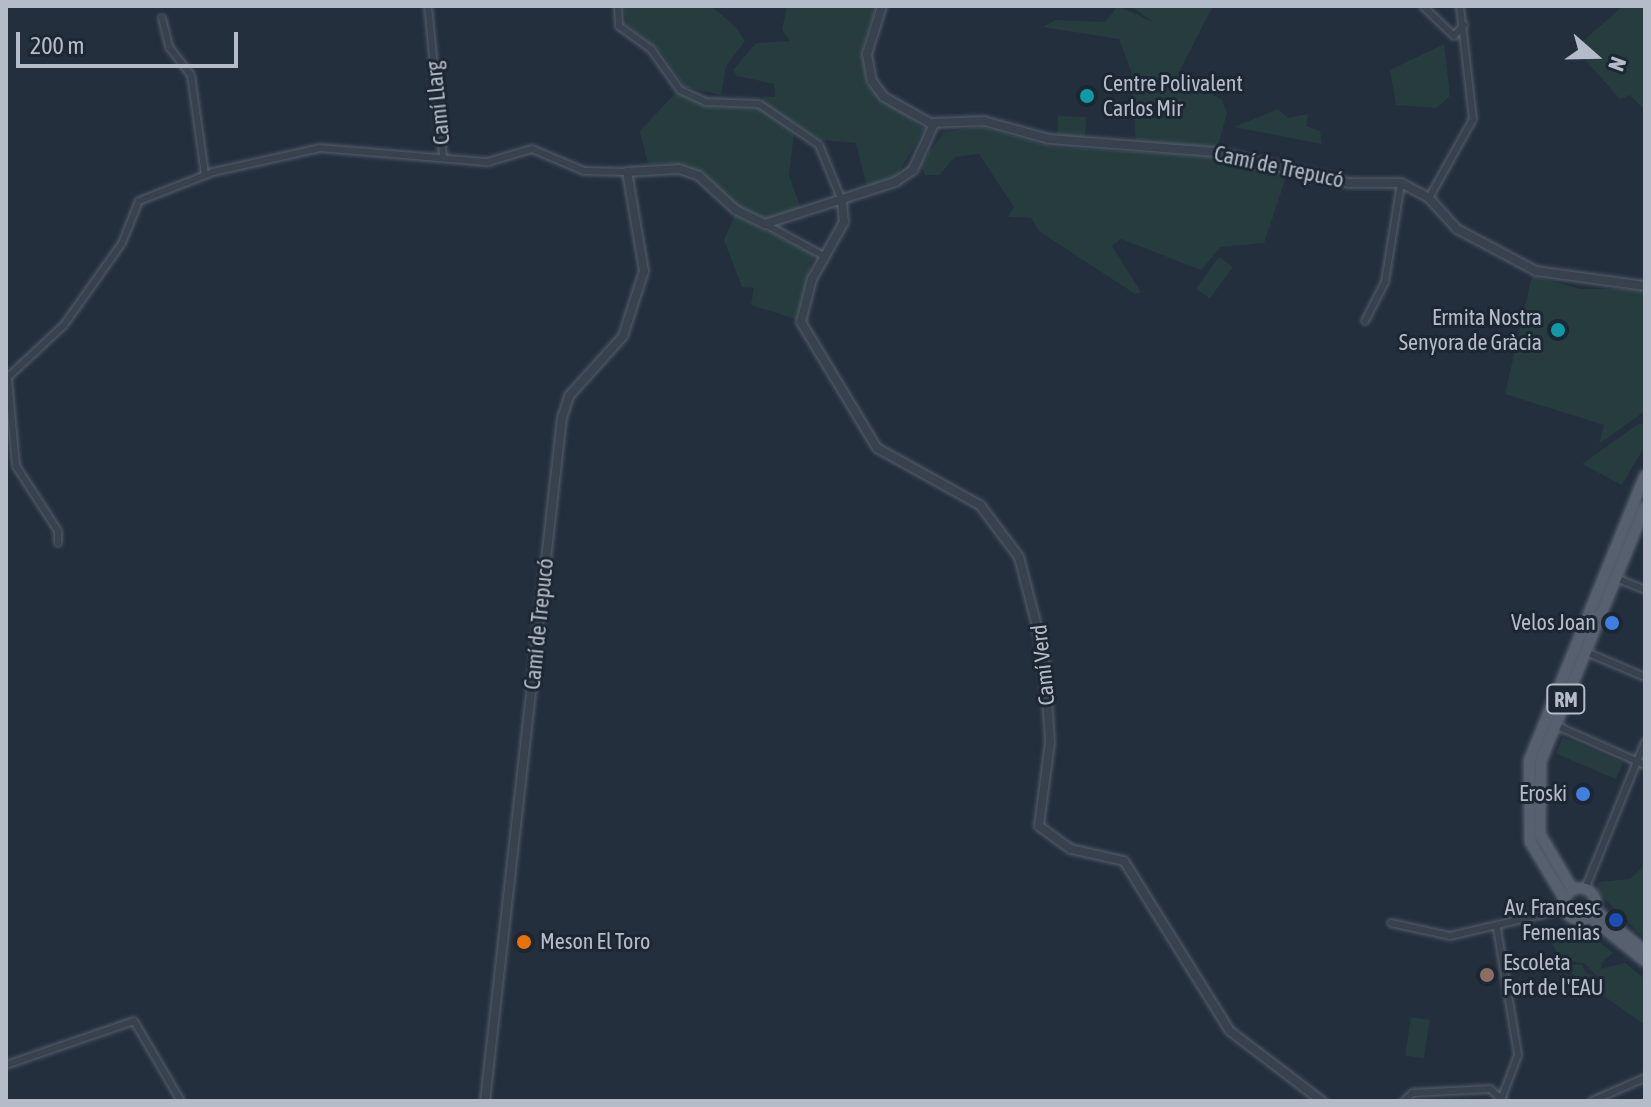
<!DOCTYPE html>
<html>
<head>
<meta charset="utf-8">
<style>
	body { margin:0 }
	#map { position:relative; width:1651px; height:1107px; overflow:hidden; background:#242f3e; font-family:"Asap Condensed",sans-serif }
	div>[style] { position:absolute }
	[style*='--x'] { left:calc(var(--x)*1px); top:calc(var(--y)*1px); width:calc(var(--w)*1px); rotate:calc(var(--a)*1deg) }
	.green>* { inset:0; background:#263c3f; transform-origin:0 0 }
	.roads { filter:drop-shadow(0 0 2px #565f6c) drop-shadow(0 0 2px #565f6c) }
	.minor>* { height:6px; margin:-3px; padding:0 3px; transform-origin:3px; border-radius:3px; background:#38414e }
	.tertiary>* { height:8px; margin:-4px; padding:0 4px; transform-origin:4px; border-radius:4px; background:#38414e }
	.primary>* { height:10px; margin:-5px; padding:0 5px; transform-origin:5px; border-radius:5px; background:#56606e }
	.primary>.ring { margin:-5px; padding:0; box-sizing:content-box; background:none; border:10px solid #56606e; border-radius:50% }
	.dots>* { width:22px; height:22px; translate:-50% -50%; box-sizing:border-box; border:4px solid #1d2633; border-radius:50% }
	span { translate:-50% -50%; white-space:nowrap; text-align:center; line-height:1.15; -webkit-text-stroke:6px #1d2633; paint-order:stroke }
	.shield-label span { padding:2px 6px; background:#1d2633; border:2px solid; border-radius:6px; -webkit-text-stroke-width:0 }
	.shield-label { font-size:20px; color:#b4bcc9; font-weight:700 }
	.poi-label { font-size:22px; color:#b4bcc9 }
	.left { translate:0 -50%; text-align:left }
	.right { translate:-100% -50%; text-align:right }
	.street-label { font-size:22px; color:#b4bcc9 }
	.frame { position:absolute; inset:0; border:8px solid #b4bcc9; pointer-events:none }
	.north { position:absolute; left:1555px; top:16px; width:80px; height:80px; -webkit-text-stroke:6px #1d2633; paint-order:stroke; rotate:110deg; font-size:22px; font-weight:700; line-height:32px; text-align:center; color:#b4bcc9 }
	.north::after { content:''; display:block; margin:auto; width:28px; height:36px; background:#b4bcc9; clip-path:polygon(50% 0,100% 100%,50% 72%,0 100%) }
	.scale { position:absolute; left:16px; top:32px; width:222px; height:36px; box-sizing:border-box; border:4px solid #b4bcc9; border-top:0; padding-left:10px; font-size:24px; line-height:28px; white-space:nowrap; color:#b4bcc9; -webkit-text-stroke:6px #1d2633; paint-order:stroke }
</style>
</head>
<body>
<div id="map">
	<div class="green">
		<div style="clip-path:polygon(624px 6px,711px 6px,735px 26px,745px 41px,726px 66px,721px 95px,685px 87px,661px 52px,627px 25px)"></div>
		<div style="clip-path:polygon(787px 6px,876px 6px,862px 48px,866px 85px,925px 129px,897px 175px,867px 187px,856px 143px,821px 140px,761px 103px,763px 96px,775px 97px,774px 84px,737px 76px,733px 70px,756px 43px,790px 41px,782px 30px)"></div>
		<div style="clip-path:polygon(1118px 6px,1153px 22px,1131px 6px,1213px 6px,1178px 74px,1222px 100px,1227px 113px,1217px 149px,1136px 144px,1131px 71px,1119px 39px,1043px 27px,1055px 20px,1105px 22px)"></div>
		<div style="clip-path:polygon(1623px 6px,1645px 6px,1645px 110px,1630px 95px,1620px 99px,1575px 48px)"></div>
		<div style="clip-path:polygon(1444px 44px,1450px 96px,1436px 108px,1396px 105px,1390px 70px)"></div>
		<div style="clip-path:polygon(677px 91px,713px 107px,762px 108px,794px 133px,789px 176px,801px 208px,765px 219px,737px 206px,705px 175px,674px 163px,648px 164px,640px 131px)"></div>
		<div style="clip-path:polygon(1278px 109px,1288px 118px,1308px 114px,1306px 126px,1320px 131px,1322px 144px,1234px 127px)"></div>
		<div style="left:1058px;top:116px;width:28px;height:23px;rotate:2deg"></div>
		<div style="clip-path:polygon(982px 127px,1053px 147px,1220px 157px,1287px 174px,1264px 243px,1221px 247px,1201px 270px,1121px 239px,1112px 246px,1141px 292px,1135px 294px,1039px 231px,1031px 218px,1008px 217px,1014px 207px,979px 154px,955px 157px,939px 175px,925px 175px,920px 164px,944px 132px)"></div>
		<div style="clip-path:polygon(735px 215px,814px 255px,796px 319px,751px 305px,754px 288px,742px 287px,724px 240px)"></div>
		<div style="left:1219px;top:257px;width:17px;height:39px;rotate:36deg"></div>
		<div style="clip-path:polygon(1532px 276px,1581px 289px,1645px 289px,1645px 411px,1599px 444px,1604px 425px,1505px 394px)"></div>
		<div style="clip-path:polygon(1638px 424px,1645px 424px,1645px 446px,1622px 485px,1582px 464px)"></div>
		<div style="left:1563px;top:737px;width:65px;height:18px;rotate:23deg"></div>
		<div style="clip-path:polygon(1645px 865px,1645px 939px,1596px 890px,1599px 882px,1630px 879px)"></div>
		<div style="clip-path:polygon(1568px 929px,1587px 932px,1613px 953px,1602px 962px,1601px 969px,1625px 963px,1645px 979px,1645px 1025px,1559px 964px,1582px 965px,1586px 973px,1598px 977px,1584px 963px,1561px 960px,1549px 938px)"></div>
		<div style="left:1411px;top:1017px;width:19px;height:39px;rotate:9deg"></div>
	</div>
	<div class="roads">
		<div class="minor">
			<div style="--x:428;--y:6;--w:151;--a:84.3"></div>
			<div style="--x:618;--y:6;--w:20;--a:87"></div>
			<div style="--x:619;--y:26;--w:39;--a:36"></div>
			<div style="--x:651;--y:49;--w:50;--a:54.7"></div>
			<div style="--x:680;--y:90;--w:29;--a:25"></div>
			<div style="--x:706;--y:102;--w:53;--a:2.2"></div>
			<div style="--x:759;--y:104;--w:73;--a:34.3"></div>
			<div style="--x:819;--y:145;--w:61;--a:67.7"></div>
			<div style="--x:1423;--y:6;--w:43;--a:44.1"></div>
			<div style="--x:1454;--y:36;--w:15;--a:-48"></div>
			<div style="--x:162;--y:18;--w:30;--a:76"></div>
			<div style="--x:169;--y:47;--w:36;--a:52"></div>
			<div style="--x:191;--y:75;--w:101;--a:82"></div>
			<div style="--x:1429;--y:198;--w:90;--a:-60.9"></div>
			<div style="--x:1473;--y:119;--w:114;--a:-96.6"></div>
			<div style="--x:765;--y:224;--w:65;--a:28.5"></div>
			<div style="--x:1365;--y:321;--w:44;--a:-62.9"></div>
			<div style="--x:1385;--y:282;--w:100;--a:-80.8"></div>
			<div style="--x:8;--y:378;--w:88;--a:84.8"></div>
			<div style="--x:16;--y:466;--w:77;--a:57.1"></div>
			<div style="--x:58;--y:531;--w:12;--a:90"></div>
			<div style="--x:6;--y:379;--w:79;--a:-43"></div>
			<div style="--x:64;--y:325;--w:100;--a:-54.7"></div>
			<div style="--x:122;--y:243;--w:45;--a:-68"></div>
			<div style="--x:139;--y:201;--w:79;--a:-21.4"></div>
			<div style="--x:213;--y:172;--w:110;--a:-12.6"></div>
			<div style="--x:320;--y:148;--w:169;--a:4.8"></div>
			<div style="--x:488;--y:162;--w:46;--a:-16.5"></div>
			<div style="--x:532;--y:149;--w:56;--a:22.9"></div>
			<div style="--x:584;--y:171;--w:43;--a:1.3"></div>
			<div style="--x:1616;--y:578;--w:31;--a:22"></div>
			<div style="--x:1586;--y:652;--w:64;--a:23"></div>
			<div style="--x:1555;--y:725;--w:98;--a:24"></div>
			<div style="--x:1585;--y:889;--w:159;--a:-67.8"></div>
			<div style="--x:1391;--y:923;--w:60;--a:12.4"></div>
			<div style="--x:1450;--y:936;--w:118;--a:-13.2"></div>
			<div style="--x:1497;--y:928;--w:129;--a:80.6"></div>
			<div style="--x:1518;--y:1055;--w:43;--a:110.6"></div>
			<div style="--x:6;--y:1065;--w:135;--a:-19"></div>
			<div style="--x:134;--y:1021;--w:93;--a:59.6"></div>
			<div style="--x:1404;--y:1101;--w:12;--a:-42"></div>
			<div style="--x:1413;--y:1093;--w:77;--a:-3"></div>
			<div style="--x:1490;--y:1089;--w:18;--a:41"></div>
			<div style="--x:1592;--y:1101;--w:58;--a:-23.5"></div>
		</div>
		<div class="tertiary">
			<div style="--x:882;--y:6;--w:50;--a:107.4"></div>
			<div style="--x:867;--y:54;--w:27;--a:80"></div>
			<div style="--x:872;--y:81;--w:20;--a:53"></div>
			<div style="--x:884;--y:97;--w:53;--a:29.5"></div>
			<div style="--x:930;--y:123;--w:54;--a:-2.1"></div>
			<div style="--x:984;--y:121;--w:67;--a:15.5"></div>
			<div style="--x:1049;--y:139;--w:167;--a:4.5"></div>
			<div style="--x:1215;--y:152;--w:138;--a:13"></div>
			<div style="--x:1349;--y:183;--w:52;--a:0"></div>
			<div style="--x:1401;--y:183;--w:32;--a:28"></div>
			<div style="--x:1429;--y:198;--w:42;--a:47.9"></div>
			<div style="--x:1457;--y:229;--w:89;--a:28"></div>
			<div style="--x:1536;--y:271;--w:110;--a:7.8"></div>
			<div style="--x:842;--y:201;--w:21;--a:85"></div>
			<div style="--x:844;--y:222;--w:65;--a:119.3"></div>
			<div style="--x:812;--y:279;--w:44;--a:104.3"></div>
			<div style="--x:801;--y:322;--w:147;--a:58.9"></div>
			<div style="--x:877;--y:448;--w:118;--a:29"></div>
			<div style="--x:980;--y:505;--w:65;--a:53.1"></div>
			<div style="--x:1019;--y:557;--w:100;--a:75.5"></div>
			<div style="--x:1044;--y:654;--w:88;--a:86.1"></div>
			<div style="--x:1050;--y:742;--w:85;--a:97.5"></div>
			<div style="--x:1039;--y:826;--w:39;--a:36"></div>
			<div style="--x:1071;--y:849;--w:54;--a:12.8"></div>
			<div style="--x:1124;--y:861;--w:200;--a:58.1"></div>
			<div style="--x:1230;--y:1031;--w:116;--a:37.3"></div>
			<div style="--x:485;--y:1101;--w:687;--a:-83.57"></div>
			<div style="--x:562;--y:418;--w:23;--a:-72"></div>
			<div style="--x:569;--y:396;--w:81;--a:-48"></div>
			<div style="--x:623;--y:336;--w:68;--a:-72.1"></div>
			<div style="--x:644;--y:271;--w:100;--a:-99.7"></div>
			<div style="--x:627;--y:172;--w:52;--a:-3.3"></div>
			<div style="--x:679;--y:169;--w:21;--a:19"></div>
			<div style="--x:699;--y:176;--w:50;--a:42.6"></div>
			<div style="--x:736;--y:210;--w:32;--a:26"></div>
			<div style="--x:765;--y:224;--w:137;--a:-17.9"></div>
			<div style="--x:895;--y:182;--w:22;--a:-34"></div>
			<div style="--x:913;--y:170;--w:51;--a:-65.5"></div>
		</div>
		<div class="primary">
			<div class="ring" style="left:1564px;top:888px;width:22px;height:22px"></div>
			<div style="--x:1573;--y:890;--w:65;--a:-120.5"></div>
			<div style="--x:1540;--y:834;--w:73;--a:-89.2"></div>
			<div style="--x:1541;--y:761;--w:274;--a:-67.7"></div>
			<div style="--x:1565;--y:900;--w:68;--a:-121.1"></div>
			<div style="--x:1530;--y:842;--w:81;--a:-90.7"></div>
			<div style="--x:1529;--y:761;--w:308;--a:-67.9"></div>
			<div style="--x:1595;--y:910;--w:65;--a:39.4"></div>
			<div style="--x:1590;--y:917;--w:70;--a:38.7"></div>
		</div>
	</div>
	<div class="dots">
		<div style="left:1087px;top:96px;background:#0f9aa8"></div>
		<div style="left:1558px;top:330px;background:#0f9aa8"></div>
		<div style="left:1612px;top:623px;background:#3f7fe0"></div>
		<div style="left:1583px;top:794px;background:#3f7fe0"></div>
		<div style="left:1616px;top:920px;background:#1a4fb4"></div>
		<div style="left:524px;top:942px;background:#e8710a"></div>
		<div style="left:1487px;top:975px;background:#8d6e63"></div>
	</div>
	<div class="shield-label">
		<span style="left:1566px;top:699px">RM</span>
	</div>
	<div class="poi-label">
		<span class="left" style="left:1103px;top:96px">Centre Polivalent<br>Carlos Mir</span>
		<span class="right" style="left:1542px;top:330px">Ermita Nostra<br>Senyora de Gràcia</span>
		<span class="right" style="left:1596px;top:623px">Velos Joan</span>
		<span class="right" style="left:1567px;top:794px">Eroski</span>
		<span class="right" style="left:1600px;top:920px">Av. Francesc<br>Femenias</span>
		<span class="left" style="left:540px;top:942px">Meson El Toro</span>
		<span class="left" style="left:1503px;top:975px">Escoleta<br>Fort de l'EAU</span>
	</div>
	<div class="street-label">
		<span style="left:438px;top:103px;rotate:-96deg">Camí Llarg</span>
		<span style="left:1279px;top:167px;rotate:12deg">Camí de Trepucó</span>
		<span style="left:539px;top:624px;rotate:-84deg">Camí de Trepucó</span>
		<span style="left:1043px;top:665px;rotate:-96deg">Camí Verd</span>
	</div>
	<div class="frame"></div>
	<div class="north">N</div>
	<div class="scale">200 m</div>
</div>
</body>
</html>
